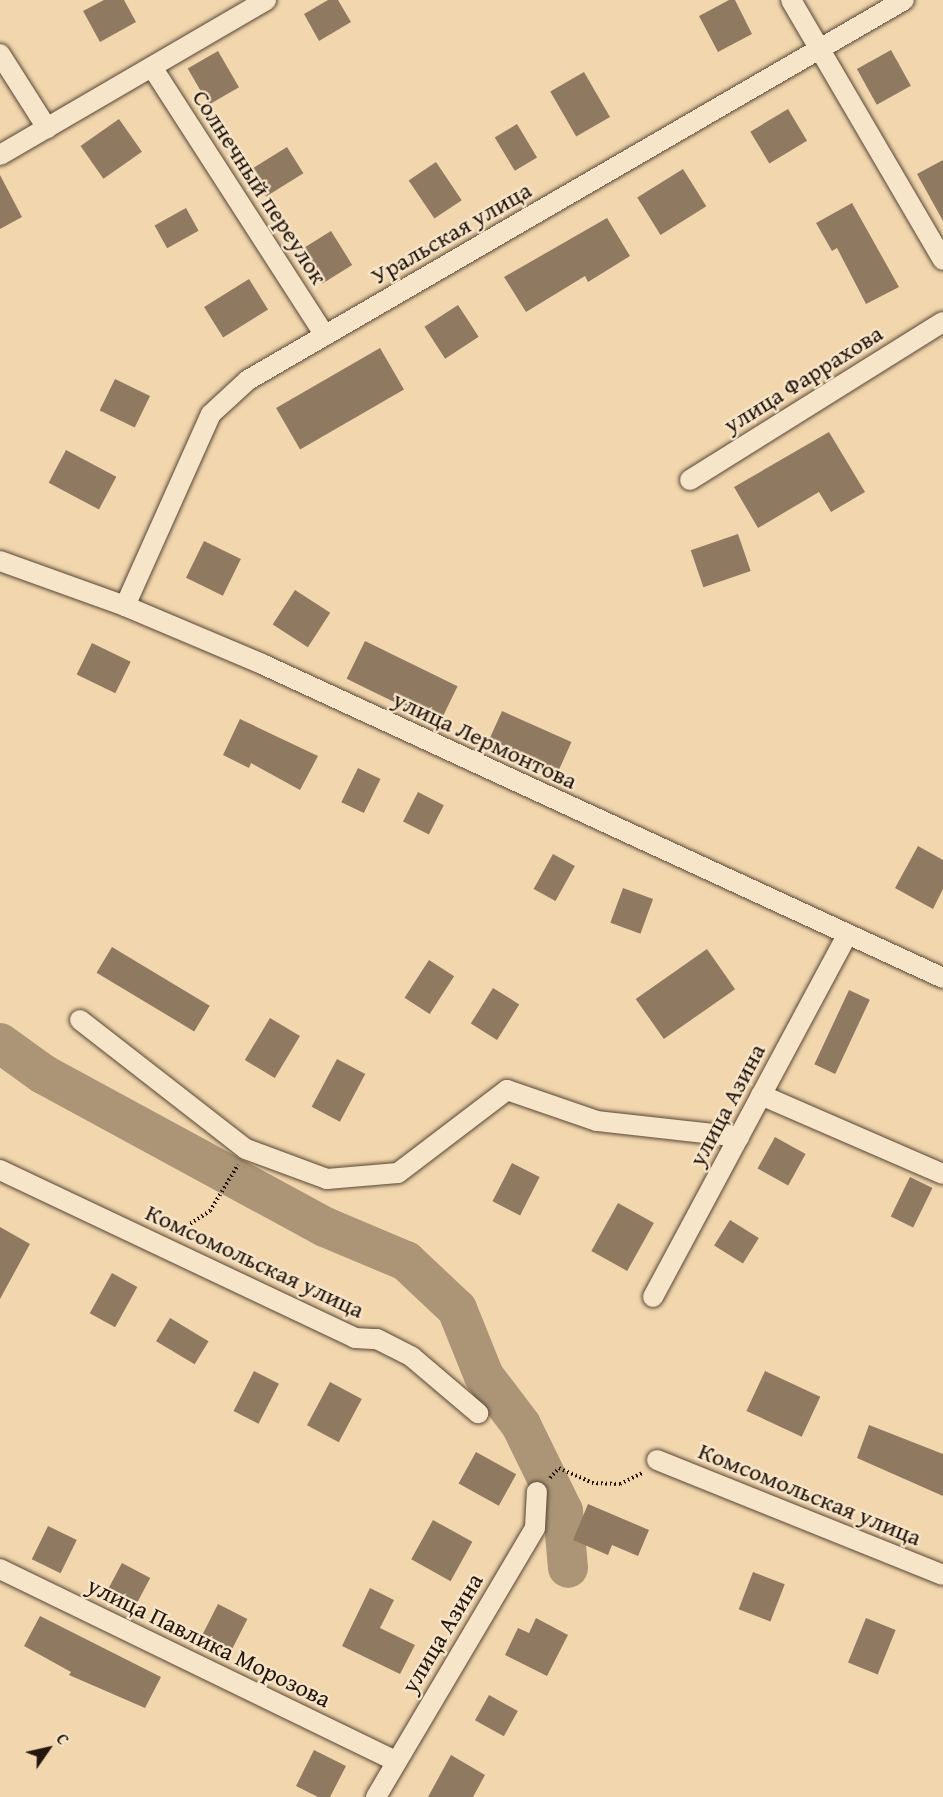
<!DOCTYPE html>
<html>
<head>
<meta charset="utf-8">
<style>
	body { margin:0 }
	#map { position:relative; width:943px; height:1797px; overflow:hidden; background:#f2d7ae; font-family:"Gentium Book Plus",serif }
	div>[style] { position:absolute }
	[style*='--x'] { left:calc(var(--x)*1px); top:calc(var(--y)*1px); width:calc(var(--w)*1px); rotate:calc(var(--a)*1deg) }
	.river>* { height:40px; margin:-20px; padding:0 20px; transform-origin:20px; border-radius:20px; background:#ac9577 }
	.building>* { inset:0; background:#8f7a61; transform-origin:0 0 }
	.path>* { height:4px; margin-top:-2px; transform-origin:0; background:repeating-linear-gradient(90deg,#24160d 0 1.5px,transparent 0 4.5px) }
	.roads { filter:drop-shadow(0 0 2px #584635) drop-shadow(0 0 2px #584635) }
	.street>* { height:20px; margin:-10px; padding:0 10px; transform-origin:10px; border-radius:10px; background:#f7e5ca }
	span { translate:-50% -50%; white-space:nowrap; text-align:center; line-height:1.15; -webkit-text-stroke:4.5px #f7e5ca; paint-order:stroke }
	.street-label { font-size:24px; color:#24160d }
	.north { position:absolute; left:18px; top:1719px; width:60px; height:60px; -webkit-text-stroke:4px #f7e5ca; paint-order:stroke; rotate:56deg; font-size:16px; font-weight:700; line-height:24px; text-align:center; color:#24160d }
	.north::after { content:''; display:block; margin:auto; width:21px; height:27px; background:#24160d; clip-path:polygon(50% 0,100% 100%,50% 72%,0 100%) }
</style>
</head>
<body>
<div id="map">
	<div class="river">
		<div style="--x:0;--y:1043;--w:53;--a:35.8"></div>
		<div style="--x:43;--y:1074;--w:321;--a:28.5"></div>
		<div style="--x:325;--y:1227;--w:88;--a:22.8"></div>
		<div style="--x:406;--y:1261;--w:70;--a:43.3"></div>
		<div style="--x:457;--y:1309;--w:72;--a:68.1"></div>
		<div style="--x:484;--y:1376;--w:61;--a:52.9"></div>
		<div style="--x:521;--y:1425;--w:96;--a:64"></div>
		<div style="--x:563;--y:1511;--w:57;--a:85"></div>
	</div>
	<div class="building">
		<div style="clip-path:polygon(104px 0,124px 0,136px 22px,100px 42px,83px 11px)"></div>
		<div style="clip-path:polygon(328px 0,338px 0,351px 22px,319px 41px,304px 14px)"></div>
		<div style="clip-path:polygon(729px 0,735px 0,752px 34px,718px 52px,699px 16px)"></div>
		<div style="left:891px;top:50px;width:41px;height:39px;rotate:61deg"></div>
		<div style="left:218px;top:51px;width:42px;height:35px;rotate:60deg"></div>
		<div style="left:584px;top:72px;width:52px;height:39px;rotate:60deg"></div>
		<div style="left:788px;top:109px;width:37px;height:44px;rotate:59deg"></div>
		<div style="left:119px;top:119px;width:40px;height:47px;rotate:55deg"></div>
		<div style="left:517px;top:124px;width:39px;height:26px;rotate:59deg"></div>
		<div style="left:287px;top:147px;width:31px;height:44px;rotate:58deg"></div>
		<div style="clip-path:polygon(943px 160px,943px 221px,917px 174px)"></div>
		<div style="left:436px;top:162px;width:46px;height:33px;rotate:56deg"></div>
		<div style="left:683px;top:169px;width:44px;height:54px;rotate:58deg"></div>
		<div style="clip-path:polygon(0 175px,22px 217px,0 229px)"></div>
		<div style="clip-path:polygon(852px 203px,899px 287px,866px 304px,837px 248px,832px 251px,816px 223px)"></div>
		<div style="left:186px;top:208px;width:26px;height:36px;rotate:61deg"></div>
		<div style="clip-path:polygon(607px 218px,630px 256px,588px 282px,585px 276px,526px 312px,504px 277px)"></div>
		<div style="left:331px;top:231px;width:40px;height:35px;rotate:58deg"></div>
		<div style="left:249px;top:279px;width:36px;height:53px;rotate:58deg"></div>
		<div style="left:458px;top:305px;width:38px;height:40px;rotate:57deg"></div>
		<div style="left:380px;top:348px;width:48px;height:120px;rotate:60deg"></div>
		<div style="left:115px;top:379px;width:39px;height:35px;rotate:26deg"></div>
		<div style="clip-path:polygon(829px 432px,865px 492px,831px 512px,819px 492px,758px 528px,734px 487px)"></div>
		<div style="left:66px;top:450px;width:57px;height:37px;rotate:28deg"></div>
		<div style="left:738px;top:534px;width:39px;height:50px;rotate:71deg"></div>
		<div style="left:204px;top:541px;width:41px;height:41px;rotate:26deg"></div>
		<div style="left:295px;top:590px;width:42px;height:41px;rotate:33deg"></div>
		<div style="left:365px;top:641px;width:103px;height:42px;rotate:26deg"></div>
		<div style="left:92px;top:643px;width:43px;height:35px;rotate:26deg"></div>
		<div style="left:502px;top:711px;width:76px;height:31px;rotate:24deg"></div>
		<div style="clip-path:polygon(240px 719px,318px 756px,300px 790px,251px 763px,249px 768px,223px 755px)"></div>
		<div style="left:358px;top:768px;width:25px;height:38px;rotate:26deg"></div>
		<div style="left:418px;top:792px;width:29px;height:33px;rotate:27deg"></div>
		<div style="clip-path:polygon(918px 846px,943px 860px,943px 889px,933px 909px,895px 888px)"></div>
		<div style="left:553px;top:854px;width:25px;height:40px;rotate:29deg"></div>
		<div style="left:623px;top:888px;width:32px;height:37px;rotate:20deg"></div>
		<div style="left:112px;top:947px;width:114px;height:30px;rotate:31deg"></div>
		<div style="left:707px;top:949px;width:49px;height:87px;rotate:55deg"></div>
		<div style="left:429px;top:960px;width:30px;height:45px;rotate:33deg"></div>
		<div style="left:493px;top:988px;width:31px;height:42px;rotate:32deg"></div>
		<div style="left:849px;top:990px;width:23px;height:82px;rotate:25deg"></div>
		<div style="left:270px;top:1018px;width:35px;height:49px;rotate:31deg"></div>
		<div style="left:337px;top:1059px;width:32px;height:54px;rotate:28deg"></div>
		<div style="left:775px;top:1137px;width:35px;height:36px;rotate:29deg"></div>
		<div style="left:512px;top:1163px;width:31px;height:43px;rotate:27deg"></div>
		<div style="left:910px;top:1177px;width:25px;height:44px;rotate:26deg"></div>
		<div style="left:618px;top:1203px;width:41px;height:55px;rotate:29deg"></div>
		<div style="left:730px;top:1220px;width:34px;height:30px;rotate:32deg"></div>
		<div style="clip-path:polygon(0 1227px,30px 1244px,0 1299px)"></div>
		<div style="left:112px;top:1273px;width:29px;height:46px;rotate:29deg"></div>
		<div style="left:170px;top:1318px;width:45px;height:27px;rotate:31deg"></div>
		<div style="left:254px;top:1371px;width:28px;height:45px;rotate:27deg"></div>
		<div style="left:765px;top:1371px;width:61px;height:44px;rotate:25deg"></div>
		<div style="left:330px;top:1382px;width:36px;height:49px;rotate:28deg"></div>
		<div style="clip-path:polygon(869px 1425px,943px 1454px,943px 1496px,857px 1458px)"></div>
		<div style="left:476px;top:1452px;width:46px;height:36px;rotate:29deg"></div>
		<div style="clip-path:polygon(588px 1504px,649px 1530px,638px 1556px,612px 1545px,608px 1555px,573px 1540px)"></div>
		<div style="left:433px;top:1520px;width:45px;height:45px;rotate:29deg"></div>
		<div style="left:48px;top:1526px;width:32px;height:37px;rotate:26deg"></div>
		<div style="left:122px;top:1563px;width:32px;height:34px;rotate:28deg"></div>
		<div style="left:753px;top:1572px;width:34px;height:40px;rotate:21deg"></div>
		<div style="clip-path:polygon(370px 1588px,394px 1600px,380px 1628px,415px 1645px,400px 1674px,342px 1646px)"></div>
		<div style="left:218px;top:1604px;width:33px;height:44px;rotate:27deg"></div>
		<div style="clip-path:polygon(40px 1616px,161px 1677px,145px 1708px,69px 1675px,71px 1672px,24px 1646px)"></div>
		<div style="clip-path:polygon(536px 1618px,568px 1635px,547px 1676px,505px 1655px,518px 1628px,529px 1633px)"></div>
		<div style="left:866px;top:1618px;width:32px;height:48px;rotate:22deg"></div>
		<div style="left:489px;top:1695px;width:33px;height:29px;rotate:29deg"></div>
		<div style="clip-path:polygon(314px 1750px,346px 1766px,330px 1797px,318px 1797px,296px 1786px)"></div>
		<div style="clip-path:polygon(451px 1755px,485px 1775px,473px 1797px,428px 1797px)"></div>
	</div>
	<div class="path">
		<div style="--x:179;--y:1231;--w:37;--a:-33"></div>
		<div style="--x:210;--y:1211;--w:54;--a:-58.7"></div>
		<div style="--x:550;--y:1478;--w:13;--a:-48"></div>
		<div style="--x:559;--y:1468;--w:36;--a:24"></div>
		<div style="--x:592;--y:1483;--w:28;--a:2"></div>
		<div style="--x:620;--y:1484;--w:25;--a:-26"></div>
	</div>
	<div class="roads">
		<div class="street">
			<div style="--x:791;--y:0;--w:301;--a:59.7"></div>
			<div style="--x:0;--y:54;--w:88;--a:57.6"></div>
			<div style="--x:152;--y:67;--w:319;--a:57.2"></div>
			<div style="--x:0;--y:155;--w:308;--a:-30.2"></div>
			<div style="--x:690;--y:480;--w:298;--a:-32"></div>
			<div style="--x:0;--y:561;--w:133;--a:19.8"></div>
			<div style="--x:125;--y:606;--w:149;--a:22.9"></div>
			<div style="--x:262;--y:664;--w:750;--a:24.75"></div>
			<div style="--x:125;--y:606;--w:210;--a:-65.9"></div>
			<div style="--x:211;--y:414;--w:50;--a:-42.6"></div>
			<div style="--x:248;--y:380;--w:758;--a:-30.08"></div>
			<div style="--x:80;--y:1020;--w:210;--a:37.9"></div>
			<div style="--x:246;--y:1149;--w:86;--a:20.3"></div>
			<div style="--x:327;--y:1179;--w:71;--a:-4.8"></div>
			<div style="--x:398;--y:1173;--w:137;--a:-37.3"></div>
			<div style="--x:507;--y:1090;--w:95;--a:19"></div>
			<div style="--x:597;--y:1121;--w:143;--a:6.4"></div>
			<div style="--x:761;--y:1095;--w:198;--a:23.5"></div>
			<div style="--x:0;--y:1170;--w:393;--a:25.3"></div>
			<div style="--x:355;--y:1338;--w:22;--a:3"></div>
			<div style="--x:377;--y:1339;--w:39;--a:27"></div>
			<div style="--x:412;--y:1357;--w:87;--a:40.3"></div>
			<div style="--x:653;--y:1297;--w:408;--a:-61.8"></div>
			<div style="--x:657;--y:1460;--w:308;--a:21.9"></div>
			<div style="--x:0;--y:1569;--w:440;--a:25.9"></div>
			<div style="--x:376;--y:1797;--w:312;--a:-59.4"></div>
			<div style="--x:535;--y:1528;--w:36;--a:-87"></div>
		</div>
	</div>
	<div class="street-label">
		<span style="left:260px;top:187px;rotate:57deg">Солнечный переулок</span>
		<span style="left:451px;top:233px;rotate:-30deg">Уральская улица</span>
		<span style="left:803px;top:379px;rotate:-32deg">улица Фаррахова</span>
		<span style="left:485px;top:740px;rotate:25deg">улица Лермонтова</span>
		<span style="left:727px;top:1105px;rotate:-62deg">улица Азина</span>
		<span style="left:255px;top:1261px;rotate:25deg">Комсомольская улица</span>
		<span style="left:810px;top:1494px;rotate:22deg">Комсомольская улица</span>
		<span style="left:442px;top:1633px;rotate:-59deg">улица Азина</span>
		<span style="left:209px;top:1642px;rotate:26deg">улица Павлика Морозова</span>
	</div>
	<div class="north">С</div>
</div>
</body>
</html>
